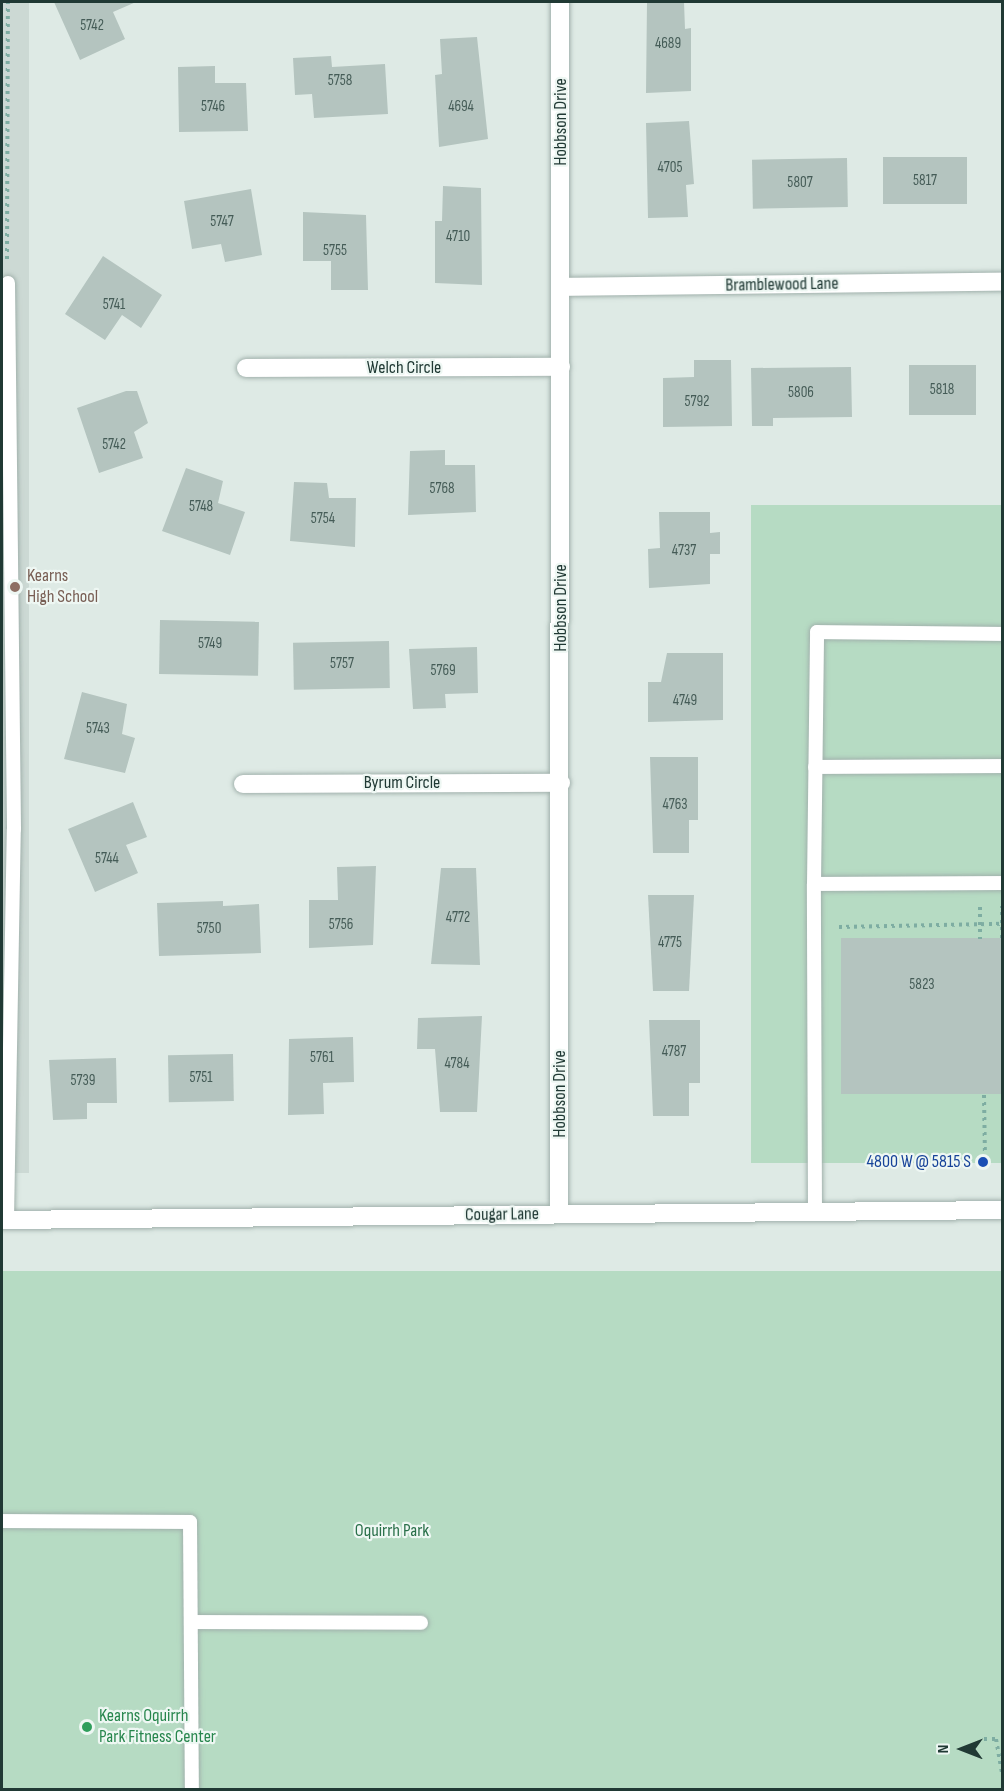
<!DOCTYPE html>
<html>
<head>
<meta charset="utf-8">
<style>
	body { margin:0 }
	#map { position:relative; width:1004px; height:1791px; overflow:hidden; background:#deeae5; font-family:"Sofia Sans Condensed",sans-serif }
	div>[style] { position:absolute }
	[style*='--x'] { left:calc(var(--x)*1px); top:calc(var(--y)*1px); width:calc(var(--w)*1px); rotate:calc(var(--a)*1deg) }
	.built>* { inset:0; background:#ccd9d4; transform-origin:0 0 }
	.green>* { inset:0; background:#b6dbc3; transform-origin:0 0 }
	.building>* { inset:0; background:#b4c4bf; transform-origin:0 0 }
	.path>* { height:4px; margin-top:-2px; transform-origin:0; background:repeating-linear-gradient(90deg,#7eada2 0 3px,transparent 0 7.5px) }
	.roads { filter:drop-shadow(0 0 2px #a1b1ac) drop-shadow(0 0 2px #a1b1ac) }
	.service>* { height:14px; margin:-7px; padding:0 7px; transform-origin:7px; border-radius:7px; background:#fff }
	.minor>* { height:18px; margin:-9px; padding:0 9px; transform-origin:9px; border-radius:9px; background:#fff }
	.secondary>* { height:18px; margin:-9px; padding:0 9px; transform-origin:9px; border-radius:9px; background:#fff }
	.dots>* { width:16px; height:16px; translate:-50% -50%; box-sizing:border-box; border:3px solid #eef7f3; border-radius:50% }
	span { translate:-50% -50%; white-space:nowrap; text-align:center; line-height:1.15; -webkit-text-stroke:4.5px #eef7f3; paint-order:stroke }
	.number-label { font-size:15px; color:#455c57 }
	.number-label span { -webkit-text-stroke-width:0 }
	.street-label { font-size:18px; color:#203934 }
	.education-label { font-size:18px; color:#785e54 }
	.left { translate:0 -50%; text-align:left }
	.transit-label { font-size:18px; color:#164399 }
	.right { translate:-100% -50%; text-align:right }
	.park-label { font-size:18px; color:#2a704a }
	.leisure-label { font-size:18px; color:#27864d }
	.frame { position:absolute; inset:0; border:3px solid #203934; pointer-events:none }
	.north { position:absolute; left:932px; top:1719px; width:60px; height:60px; -webkit-text-stroke:4px #eef7f3; paint-order:stroke; rotate:270deg; font-size:16px; font-weight:700; line-height:24px; text-align:center; color:#203934 }
	.north::after { content:''; display:block; margin:auto; width:21px; height:27px; background:#203934; clip-path:polygon(50% 0,100% 100%,50% 72%,0 100%) }
</style>
</head>
<body>
<div id="map">
	<div class="built">
		<div style="left:2px;top:2px;width:27px;height:1171px"></div>
	</div>
	<div class="green">
		<div style="left:1002px;top:505px;width:658px;height:251px;rotate:90deg"></div>
		<div style="left:2px;top:1271px;width:1000px;height:518px"></div>
	</div>
	<div class="building">
		<div style="clip-path:polygon(54px 2px,136px 2px,113px 12px,125px 39px,80px 60px)"></div>
		<div style="clip-path:polygon(647px 2px,684px 2px,685px 29px,691px 28px,691px 91px,646px 93px)"></div>
		<div style="clip-path:polygon(477px 37px,488px 139px,439px 147px,435px 75px,442px 74px,440px 39px)"></div>
		<div style="clip-path:polygon(331px 56px,332px 67px,385px 64px,388px 114px,314px 118px,312px 94px,295px 95px,293px 58px)"></div>
		<div style="clip-path:polygon(215px 66px,215px 83px,246px 83px,248px 131px,179px 132px,178px 67px)"></div>
		<div style="clip-path:polygon(689px 121px,694px 184px,686px 185px,688px 217px,648px 218px,646px 123px)"></div>
		<div style="left:967px;top:157px;width:47px;height:84px;rotate:90deg"></div>
		<div style="left:847px;top:158px;width:49px;height:95px;rotate:89deg"></div>
		<div style="clip-path:polygon(443px 186px,481px 188px,482px 285px,435px 283px,435px 221px,442px 221px)"></div>
		<div style="clip-path:polygon(251px 189px,262px 255px,225px 262px,221px 244px,192px 249px,184px 201px)"></div>
		<div style="clip-path:polygon(303px 212px,366px 215px,368px 290px,331px 290px,331px 261px,303px 261px)"></div>
		<div style="clip-path:polygon(103px 256px,162px 295px,141px 328px,122px 315px,105px 340px,65px 314px)"></div>
		<div style="clip-path:polygon(694px 360px,731px 360px,732px 426px,663px 427px,663px 378px,694px 377px)"></div>
		<div style="left:909px;top:365px;width:67px;height:50px"></div>
		<div style="clip-path:polygon(851px 367px,852px 417px,773px 418px,773px 426px,752px 426px,751px 368px)"></div>
		<div style="clip-path:polygon(126px 391px,137px 391px,148px 423px,134px 432px,143px 458px,99px 473px,77px 408px)"></div>
		<div style="clip-path:polygon(445px 450px,445px 465px,475px 465px,476px 512px,408px 515px,410px 451px)"></div>
		<div style="clip-path:polygon(186px 468px,223px 481px,218px 503px,245px 512px,230px 555px,162px 531px)"></div>
		<div style="clip-path:polygon(294px 482px,327px 483px,329px 498px,356px 498px,355px 547px,290px 541px)"></div>
		<div style="clip-path:polygon(659px 512px,710px 512px,710px 533px,720px 532px,720px 554px,710px 554px,710px 584px,649px 588px,648px 549px,660px 548px)"></div>
		<div style="left:160px;top:620px;width:99px;height:54px;rotate:1deg"></div>
		<div style="left:389px;top:641px;width:47px;height:96px;rotate:89deg"></div>
		<div style="clip-path:polygon(477px 647px,478px 693px,445px 694px,446px 708px,413px 709px,409px 649px)"></div>
		<div style="clip-path:polygon(667px 653px,723px 653px,723px 720px,648px 722px,648px 682px,661px 682px)"></div>
		<div style="clip-path:polygon(82px 692px,127px 704px,122px 734px,135px 738px,125px 773px,64px 759px)"></div>
		<div style="clip-path:polygon(650px 757px,698px 757px,698px 820px,689px 820px,689px 853px,653px 853px)"></div>
		<div style="clip-path:polygon(133px 802px,147px 837px,126px 845px,138px 873px,95px 892px,68px 829px)"></div>
		<div style="clip-path:polygon(376px 866px,373px 945px,309px 948px,309px 900px,338px 900px,337px 867px)"></div>
		<div style="clip-path:polygon(441px 868px,476px 868px,480px 965px,431px 964px)"></div>
		<div style="clip-path:polygon(648px 895px,694px 895px,689px 991px,653px 991px)"></div>
		<div style="clip-path:polygon(223px 901px,223px 906px,259px 904px,261px 953px,159px 956px,157px 903px)"></div>
		<div style="left:1002px;top:938px;width:156px;height:161px;rotate:90deg"></div>
		<div style="clip-path:polygon(482px 1016px,477px 1112px,440px 1112px,435px 1049px,417px 1049px,418px 1018px)"></div>
		<div style="clip-path:polygon(649px 1020px,700px 1020px,700px 1083px,689px 1083px,689px 1116px,653px 1116px)"></div>
		<div style="clip-path:polygon(353px 1037px,354px 1082px,323px 1083px,324px 1114px,288px 1115px,289px 1039px)"></div>
		<div style="left:233px;top:1054px;width:47px;height:65px;rotate:89deg"></div>
		<div style="clip-path:polygon(116px 1058px,117px 1103px,87px 1103px,87px 1119px,53px 1120px,49px 1060px)"></div>
	</div>
	<div class="path">
		<div style="--x:7;--y:259;--w:257;--a:-89.8"></div>
		<div style="--x:980;--y:907;--w:32;--a:90"></div>
		<div style="--x:839;--y:927;--w:163;--a:-1.1"></div>
		<div style="--x:1002;--y:938;--w:32;--a:-90"></div>
		<div style="--x:984;--y:1095;--w:67;--a:89.1"></div>
		<div style="--x:984;--y:1739;--w:12;--a:0"></div>
		<div style="--x:996;--y:1739;--w:35;--a:80"></div>
	</div>
	<div class="roads">
		<div class="service">
			<div style="--x:815;--y:767;--w:187;--a:-0.3"></div>
			<div style="--x:814;--y:884;--w:252;--a:-89.3"></div>
			<div style="--x:817;--y:632;--w:185;--a:0.6"></div>
			<div style="--x:815;--y:1213;--w:329;--a:-90.2"></div>
			<div style="--x:814;--y:884;--w:188;--a:-0.3"></div>
			<div style="--x:7;--y:1220;--w:391;--a:-89"></div>
			<div style="--x:14;--y:829;--w:546;--a:-90.63"></div>
			<div style="--x:2;--y:1521;--w:188;--a:0.3"></div>
			<div style="--x:190;--y:1522;--w:268;--a:89.6"></div>
			<div style="--x:191;--y:1622;--w:230;--a:0.2"></div>
		</div>
		<div class="minor">
			<div style="--x:562;--y:287;--w:440;--a:-0.7"></div>
			<div style="--x:246;--y:368;--w:315;--a:-0.2"></div>
			<div style="--x:243;--y:784;--w:318;--a:-0.2"></div>
			<div style="--x:559;--y:1214;--w:1212;--a:-89.95"></div>
		</div>
		<div class="secondary">
			<div style="--x:2;--y:1220;--w:1000;--a:-0.57"></div>
		</div>
	</div>
	<div class="dots">
		<div style="left:15px;top:587px;background:#8d6e63"></div>
		<div style="left:983px;top:1162px;background:#1a4fb4"></div>
		<div style="left:87px;top:1727px;background:#2e9e5b"></div>
	</div>
	<div class="number-label">
		<span style="left:92px;top:26px">5742</span>
		<span style="left:668px;top:44px">4689</span>
		<span style="left:340px;top:81px">5758</span>
		<span style="left:213px;top:107px">5746</span>
		<span style="left:461px;top:107px">4694</span>
		<span style="left:670px;top:168px">4705</span>
		<span style="left:925px;top:181px">5817</span>
		<span style="left:800px;top:183px">5807</span>
		<span style="left:222px;top:222px">5747</span>
		<span style="left:458px;top:237px">4710</span>
		<span style="left:335px;top:251px">5755</span>
		<span style="left:114px;top:305px">5741</span>
		<span style="left:942px;top:390px">5818</span>
		<span style="left:801px;top:393px">5806</span>
		<span style="left:697px;top:402px">5792</span>
		<span style="left:114px;top:445px">5742</span>
		<span style="left:442px;top:489px">5768</span>
		<span style="left:201px;top:507px">5748</span>
		<span style="left:323px;top:519px">5754</span>
		<span style="left:684px;top:551px">4737</span>
		<span style="left:210px;top:644px">5749</span>
		<span style="left:342px;top:664px">5757</span>
		<span style="left:443px;top:671px">5769</span>
		<span style="left:685px;top:701px">4749</span>
		<span style="left:98px;top:729px">5743</span>
		<span style="left:675px;top:805px">4763</span>
		<span style="left:107px;top:859px">5744</span>
		<span style="left:458px;top:918px">4772</span>
		<span style="left:341px;top:925px">5756</span>
		<span style="left:209px;top:929px">5750</span>
		<span style="left:670px;top:943px">4775</span>
		<span style="left:922px;top:985px">5823</span>
		<span style="left:674px;top:1052px">4787</span>
		<span style="left:322px;top:1058px">5761</span>
		<span style="left:457px;top:1064px">4784</span>
		<span style="left:201px;top:1078px">5751</span>
		<span style="left:83px;top:1081px">5739</span>
	</div>
	<div class="street-label">
		<span style="left:561px;top:122px;rotate:-90deg">Hobbson Drive</span>
		<span style="left:782px;top:285px;rotate:-1deg">Bramblewood Lane</span>
		<span style="left:404px;top:368px">Welch Circle</span>
		<span style="left:561px;top:608px;rotate:-90deg">Hobbson Drive</span>
		<span style="left:402px;top:783px">Byrum Circle</span>
		<span style="left:560px;top:1094px;rotate:-90deg">Hobbson Drive</span>
		<span style="left:502px;top:1215px;rotate:-1deg">Cougar Lane</span>
	</div>
	<div class="education-label">
		<span class="left" style="left:27px;top:587px">Kearns<br>High School</span>
	</div>
	<div class="transit-label">
		<span class="right" style="left:971px;top:1162px">4800 W @ 5815 S</span>
	</div>
	<div class="park-label">
		<span style="left:392px;top:1531px">Oquirrh Park</span>
	</div>
	<div class="leisure-label">
		<span class="left" style="left:99px;top:1727px">Kearns Oquirrh<br>Park Fitness Center</span>
	</div>
	<div class="frame"></div>
	<div class="north">N</div>
</div>
</body>
</html>
